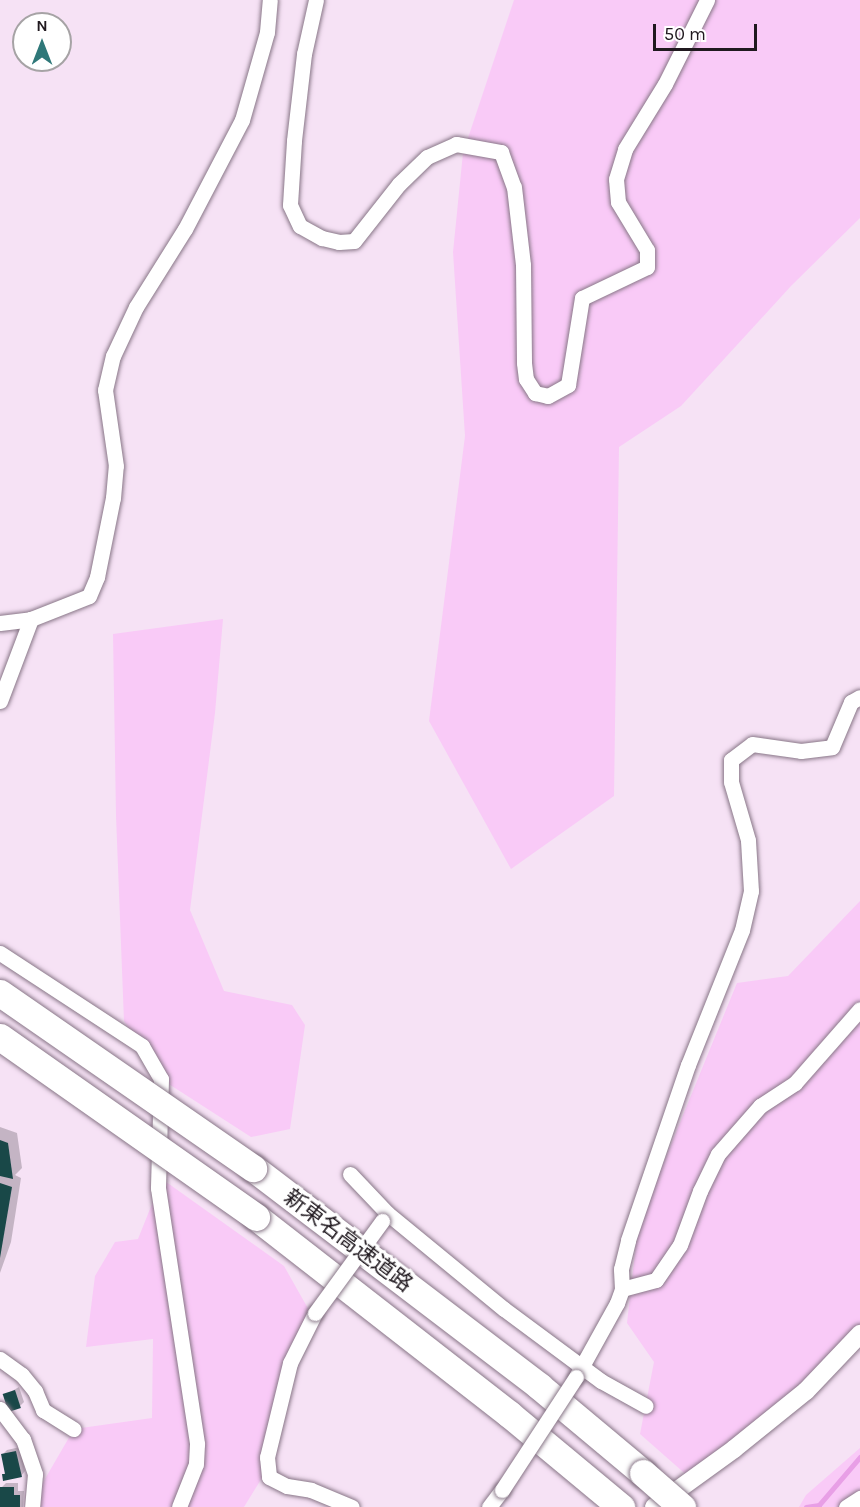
<!DOCTYPE html>
<html>
<head>
<meta charset="utf-8">
<style>
	body { margin:0 }
	#map { position:relative; width:860px; height:1507px; overflow:hidden; background:#f6e2f5; font-family:Karla,"Noto Sans JP",sans-serif }
	div>[style] { position:absolute }
	[style*='--x'] { left:calc(var(--x)*1px); top:calc(var(--y)*1px); width:calc(var(--w)*1px); rotate:calc(var(--a)*1deg) }
	.green>* { inset:0; background:#f9caf7 }
	.shadow>* { inset:0; background:#0003 }
	.stream>* { height:4.5px; margin:-2.25px; padding:0 2.25px; transform-origin:2.25px; border-radius:2.25px; background:#e89fe6 }
	.building>* { inset:0; background:#194848; transform-origin:0 0 }
	.roads { filter:drop-shadow(0 0 2px #887687) drop-shadow(0 0 2px #887687) }
	.minor>* { height:15px; margin:-7.5px; padding:0 7.5px; transform-origin:7.5px; border-radius:7.5px; background:#fff }
	.tertiary>* { height:18px; margin:-9px; padding:0 9px; transform-origin:9px; border-radius:9px; background:#fff }
	.motorway>* { height:27px; margin:-13.5px; padding:0 13.5px; transform-origin:13.5px; border-radius:13.5px; background:#fff }
	.bridges { filter:drop-shadow(0 0 2px #887687) drop-shadow(0 0 2px #887687) }
	.minor-bridge>* { height:15px; margin:-7.5px; padding:0 7.5px; transform-origin:7.5px; border-radius:7.5px; background:#fff }
	.motorway-bridge>* { height:27px; margin:-13.5px; padding:0 13.5px; transform-origin:13.5px; border-radius:13.5px; background:#fff }
	span { translate:-50% -50%; white-space:nowrap; text-align:center; line-height:1.15; -webkit-text-stroke:6px #fff; paint-order:stroke }
	.street-label { font-size:22px; color:#20191f }
	.north { position:absolute; left:12px; top:12px; width:60px; height:60px; box-sizing:border-box; background:#fff; border:2px solid #a6a3a5; border-radius:50%; rotate:0deg; font-size:16px; font-weight:700; line-height:24px; text-align:center; color:#20191f }
	.north::after { content:''; display:block; margin:auto; width:21px; height:27px; background:#2f7879; clip-path:polygon(50% 0,100% 100%,50% 72%,0 100%) }
	.scale { position:absolute; left:653px; top:24px; width:104px; height:27px; box-sizing:border-box; border:3px solid #20191f; border-top:0; padding-left:8px; font-size:18px; line-height:21px; white-space:nowrap; color:#20191f; -webkit-text-stroke:4px #fff; paint-order:stroke }
</style>
</head>
<body>
<div id="map">
	<div class="green">
		<div style="clip-path:polygon(514px 0,860px 0,860px 218px,791px 286px,681px 406px,619px 447px,614px 796px,511px 869px,429px 721px,465px 436px,453px 252px,463px 153px)"></div>
		<div style="clip-path:polygon(223px 619px,215px 713px,190px 910px,224px 991px,292px 1005px,305px 1025px,290px 1129px,251px 1137px,161px 1079px,124px 1021px,116px 816px,113px 634px)"></div>
		<div style="clip-path:polygon(860px 901px,860px 1342px,690px 1478px,640px 1434px,654px 1362px,627px 1323px,637px 1235px,661px 1169px,737px 983px,788px 976px)"></div>
		<div style="clip-path:polygon(162px 1179px,284px 1266px,310px 1312px,265px 1473px,244px 1507px,34px 1507px,42px 1484px,74px 1429px,152px 1418px,153px 1339px,86px 1347px,95px 1276px,115px 1242px,138px 1239px)"></div>
		<div style="clip-path:polygon(860px 1448px,860px 1507px,799px 1507px,806px 1495px)"></div>
	</div>
	<div class="shadow">
		<div style="clip-path:polygon(0 1127px,17px 1133px,22px 1168px,15px 1175px,21px 1178px,11px 1242px,0 1273px)"></div>
		<div style="clip-path:polygon(19px 1387px,24px 1402px,20px 1406px,5px 1395px)"></div>
		<div style="clip-path:polygon(20px 1447px,25px 1471px,21px 1476px,3px 1475px,6px 1472px,2px 1455px,7px 1450px)"></div>
		<div style="clip-path:polygon(6px 1483px,18px 1483px,18px 1491px,24px 1491px,23px 1507px,1px 1507px,1px 1488px)"></div>
	</div>
	<div class="stream">
		<div style="--x:806;--y:1507;--w:13;--a:-9"></div>
		<div style="--x:819;--y:1505;--w:63;--a:-49.5"></div>
	</div>
	<div class="building">
		<div style="clip-path:polygon(0 1140px,8px 1143px,13px 1179px,0 1176px)"></div>
		<div style="clip-path:polygon(0 1183px,12px 1187px,0 1258px)"></div>
		<div style="left:15px;top:1390px;width:19px;height:13px;rotate:72deg"></div>
		<div style="clip-path:polygon(16px 1451px,22px 1477px,3px 1481px,2px 1474px,5px 1474px,1px 1454px)"></div>
		<div style="clip-path:polygon(0 1487px,14px 1487px,14px 1495px,20px 1495px,20px 1507px,0 1507px)"></div>
	</div>
	<div class="roads">
		<div class="minor">
			<div style="--x:316;--y:0;--w:55;--a:102.5"></div>
			<div style="--x:304;--y:54;--w:88;--a:96.6"></div>
			<div style="--x:294;--y:141;--w:64;--a:93.6"></div>
			<div style="--x:290;--y:205;--w:23;--a:65"></div>
			<div style="--x:300;--y:226;--w:25;--a:29"></div>
			<div style="--x:322;--y:238;--w:17;--a:13"></div>
			<div style="--x:339;--y:242;--w:15;--a:-4"></div>
			<div style="--x:354;--y:241;--w:73;--a:-51.7"></div>
			<div style="--x:399;--y:184;--w:39;--a:-44"></div>
			<div style="--x:427;--y:157;--w:32;--a:-24"></div>
			<div style="--x:456;--y:144;--w:46;--a:10.1"></div>
			<div style="--x:501;--y:152;--w:37;--a:70"></div>
			<div style="--x:514;--y:187;--w:79;--a:83.4"></div>
			<div style="--x:523;--y:265;--w:98;--a:89.4"></div>
			<div style="--x:524;--y:363;--w:16;--a:83"></div>
			<div style="--x:526;--y:379;--w:17;--a:57"></div>
			<div style="--x:535;--y:393;--w:13;--a:13"></div>
			<div style="--x:548;--y:396;--w:23;--a:-29"></div>
			<div style="--x:568;--y:385;--w:88;--a:-80.9"></div>
			<div style="--x:582;--y:298;--w:72;--a:-25.5"></div>
			<div style="--x:647;--y:267;--w:17;--a:-90"></div>
			<div style="--x:647;--y:250;--w:56;--a:-121.1"></div>
			<div style="--x:618;--y:202;--w:23;--a:-95"></div>
			<div style="--x:616;--y:179;--w:31;--a:-73"></div>
			<div style="--x:625;--y:149;--w:76;--a:-58.4"></div>
			<div style="--x:665;--y:84;--w:94;--a:-63.4"></div>
			<div style="--x:0;--y:623;--w:31;--a:-7"></div>
			<div style="--x:31;--y:619;--w:62;--a:-21.6"></div>
			<div style="--x:89;--y:596;--w:21;--a:-67"></div>
			<div style="--x:97;--y:577;--w:81;--a:-78.6"></div>
			<div style="--x:113;--y:498;--w:32;--a:-85"></div>
			<div style="--x:116;--y:466;--w:77;--a:-98.2"></div>
			<div style="--x:105;--y:390;--w:35;--a:-77"></div>
			<div style="--x:113;--y:356;--w:54;--a:-64.9"></div>
			<div style="--x:136;--y:307;--w:92;--a:-57.9"></div>
			<div style="--x:185;--y:229;--w:123;--a:-62.4"></div>
			<div style="--x:242;--y:120;--w:91;--a:-74.1"></div>
			<div style="--x:267;--y:32;--w:32;--a:-85"></div>
			<div style="--x:0;--y:701;--w:88;--a:-69.3"></div>
			<div style="--x:0;--y:953;--w:170;--a:33.2"></div>
			<div style="--x:142;--y:1046;--w:38;--a:60"></div>
			<div style="--x:161;--y:1079;--w:109;--a:91.6"></div>
			<div style="--x:158;--y:1188;--w:259;--a:81.3"></div>
			<div style="--x:197;--y:1444;--w:20;--a:93"></div>
			<div style="--x:196;--y:1464;--w:46;--a:111.6"></div>
			<div style="--x:350;--y:1174;--w:54;--a:46.5"></div>
			<div style="--x:387;--y:1213;--w:151;--a:39.4"></div>
			<div style="--x:504;--y:1309;--w:121;--a:36.6"></div>
			<div style="--x:601;--y:1381;--w:51;--a:29.1"></div>
			<div style="--x:622;--y:1289;--w:35;--a:-15"></div>
			<div style="--x:656;--y:1280;--w:42;--a:-55.6"></div>
			<div style="--x:680;--y:1245;--w:58;--a:-69.7"></div>
			<div style="--x:700;--y:1191;--w:41;--a:-64.1"></div>
			<div style="--x:718;--y:1154;--w:64;--a:-48.8"></div>
			<div style="--x:760;--y:1106;--w:42;--a:-33.3"></div>
			<div style="--x:795;--y:1083;--w:98;--a:-48.7"></div>
			<div style="--x:315;--y:1313;--w:56;--a:116.6"></div>
			<div style="--x:290;--y:1363;--w:97;--a:103.7"></div>
			<div style="--x:267;--y:1457;--w:20;--a:84"></div>
			<div style="--x:269;--y:1477;--w:20;--a:27"></div>
			<div style="--x:287;--y:1486;--w:24;--a:9"></div>
			<div style="--x:311;--y:1490;--w:44;--a:22.5"></div>
			<div style="--x:0;--y:1359;--w:27;--a:36"></div>
			<div style="--x:22;--y:1375;--w:21;--a:51"></div>
			<div style="--x:35;--y:1391;--w:21;--a:67"></div>
			<div style="--x:43;--y:1410;--w:36;--a:32"></div>
			<div style="--x:576;--y:1377;--w:85;--a:-61"></div>
			<div style="--x:617;--y:1303;--w:15;--a:-70"></div>
			<div style="--x:622;--y:1289;--w:20;--a:-93"></div>
			<div style="--x:621;--y:1269;--w:30;--a:-76"></div>
			<div style="--x:628;--y:1240;--w:185;--a:-71.1"></div>
			<div style="--x:688;--y:1065;--w:145;--a:-68.2"></div>
			<div style="--x:742;--y:930;--w:40;--a:-77"></div>
			<div style="--x:751;--y:891;--w:51;--a:-93.4"></div>
			<div style="--x:748;--y:840;--w:60;--a:-106.3"></div>
			<div style="--x:731;--y:782;--w:22;--a:-90"></div>
			<div style="--x:731;--y:760;--w:26;--a:-37"></div>
			<div style="--x:752;--y:744;--w:49;--a:8.1"></div>
			<div style="--x:801;--y:751;--w:31;--a:-7"></div>
			<div style="--x:832;--y:747;--w:49;--a:-67.1"></div>
			<div style="--x:851;--y:702;--w:10;--a:-29"></div>
			<div style="--x:0;--y:1409;--w:38;--a:53"></div>
			<div style="--x:23;--y:1439;--w:37;--a:71"></div>
			<div style="--x:35;--y:1474;--w:33;--a:95"></div>
			<div style="--x:489;--y:1507;--w:21;--a:-53"></div>
			<div style="--x:846;--y:1507;--w:17;--a:-33"></div>
		</div>
		<div class="tertiary">
			<div style="--x:654;--y:1507;--w:99;--a:-35.9"></div>
			<div style="--x:734;--y:1449;--w:92;--a:-38.9"></div>
			<div style="--x:806;--y:1391;--w:79;--a:-46.5"></div>
		</div>
		<div class="motorway">
			<div style="--x:253;--y:1168;--w:360;--a:37.3"></div>
			<div style="--x:539;--y:1386;--w:136;--a:39.9"></div>
			<div style="--x:256;--y:1217;--w:321;--a:37.9"></div>
			<div style="--x:509;--y:1414;--w:146;--a:39.7"></div>
		</div>
	</div>
	<div class="bridges">
		<div class="minor-bridge">
			<div style="--x:315;--y:1313;--w:114;--a:-53.9"></div>
			<div style="--x:502;--y:1490;--w:135;--a:-56.8"></div>
		</div>
		<div class="motorway-bridge">
			<div style="--x:0;--y:993;--w:308;--a:34.7"></div>
			<div style="--x:0;--y:1037;--w:313;--a:35.1"></div>
			<div style="--x:643;--y:1473;--w:52;--a:41.1"></div>
		</div>
	</div>
	<div class="street-label">
		<span style="left:348px;top:1241px;rotate:37deg">新東名高速道路</span>
	</div>
	<div class="north">N</div>
	<div class="scale">50 m</div>
</div>
</body>
</html>
